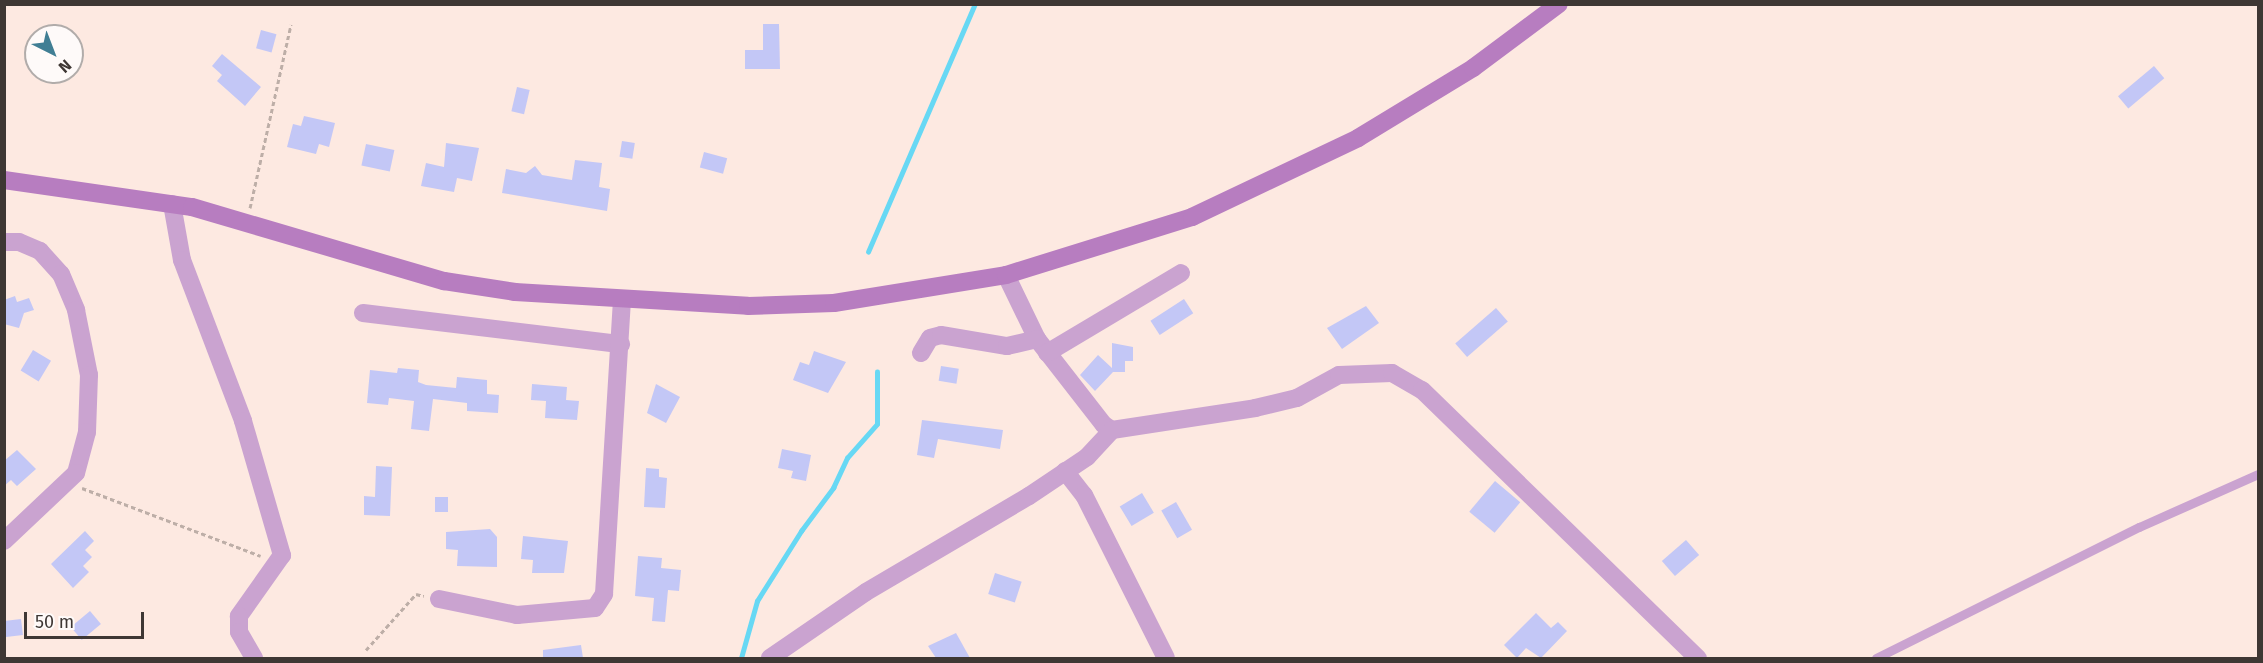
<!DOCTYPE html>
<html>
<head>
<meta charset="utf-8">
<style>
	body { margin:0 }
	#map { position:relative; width:2263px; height:663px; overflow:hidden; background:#fde9e1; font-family:"Fira Sans",sans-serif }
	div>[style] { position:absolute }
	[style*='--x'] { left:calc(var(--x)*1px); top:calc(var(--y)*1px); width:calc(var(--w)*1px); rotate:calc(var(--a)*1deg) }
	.stream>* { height:4.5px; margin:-2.25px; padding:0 2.25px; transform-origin:2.25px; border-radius:2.25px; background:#67d8f4 }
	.building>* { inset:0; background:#c3c7f6; transform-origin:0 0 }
	.path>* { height:3px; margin-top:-1.5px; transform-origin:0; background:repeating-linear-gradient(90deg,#bdaea7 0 4.5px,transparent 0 7.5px) }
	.lane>* { height:9px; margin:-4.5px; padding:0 4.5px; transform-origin:4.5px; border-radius:4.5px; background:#caa3d0 }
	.street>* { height:18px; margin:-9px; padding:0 9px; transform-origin:9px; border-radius:9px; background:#caa3d0 }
	.secondary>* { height:18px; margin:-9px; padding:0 9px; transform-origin:9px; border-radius:9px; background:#b77dc0 }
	span { translate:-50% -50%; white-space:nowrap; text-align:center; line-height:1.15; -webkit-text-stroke:5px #fefaf9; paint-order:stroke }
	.frame { position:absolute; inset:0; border:6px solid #3e3734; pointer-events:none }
	.north { position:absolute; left:24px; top:24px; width:60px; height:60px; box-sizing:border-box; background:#fefaf9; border:2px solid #b1acaa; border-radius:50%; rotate:138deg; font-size:16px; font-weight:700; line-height:24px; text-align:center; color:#3e3734 }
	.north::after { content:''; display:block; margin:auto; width:21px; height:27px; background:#407e94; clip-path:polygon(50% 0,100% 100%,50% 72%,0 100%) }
	.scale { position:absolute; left:24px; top:612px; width:120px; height:27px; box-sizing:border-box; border:3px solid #3e3734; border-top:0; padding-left:8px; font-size:18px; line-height:21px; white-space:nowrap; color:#3e3734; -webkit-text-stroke:4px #fefaf9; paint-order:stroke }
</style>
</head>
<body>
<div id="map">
	<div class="stream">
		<div style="--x:868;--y:252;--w:270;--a:-66.7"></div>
		<div style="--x:741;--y:658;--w:59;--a:-74.3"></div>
		<div style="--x:757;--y:601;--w:83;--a:-57.8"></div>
		<div style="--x:801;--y:531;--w:54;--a:-53.3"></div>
		<div style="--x:833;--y:488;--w:33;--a:-65"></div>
		<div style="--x:847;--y:458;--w:45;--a:-48.6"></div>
		<div style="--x:877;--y:424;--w:52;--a:-90"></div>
	</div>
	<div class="building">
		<div style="clip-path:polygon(763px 24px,779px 24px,780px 69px,745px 69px,745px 50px,763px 50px)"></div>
		<div style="left:261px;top:30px;width:16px;height:19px;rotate:15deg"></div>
		<div style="clip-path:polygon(222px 54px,261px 87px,245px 106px,217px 81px,222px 75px,212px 66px)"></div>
		<div style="left:2154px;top:66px;width:16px;height:47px;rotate:50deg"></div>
		<div style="left:517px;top:87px;width:13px;height:25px;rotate:13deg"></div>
		<div style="clip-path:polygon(304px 116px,335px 123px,329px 147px,319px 144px,316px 154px,287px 147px,293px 124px,301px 126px)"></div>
		<div style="left:622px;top:141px;width:13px;height:16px;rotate:9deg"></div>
		<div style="clip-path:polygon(446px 143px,479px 148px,472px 181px,457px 178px,454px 192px,421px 186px,426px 163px,444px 167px)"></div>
		<div style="left:366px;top:144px;width:29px;height:22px;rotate:12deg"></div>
		<div style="left:704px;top:152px;width:24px;height:16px;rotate:15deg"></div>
		<div style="clip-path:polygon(575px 160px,602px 163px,599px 187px,610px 189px,607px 211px,502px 193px,506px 169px,526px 173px,535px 166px,542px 175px,572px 180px)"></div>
		<div style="clip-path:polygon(15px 296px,17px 302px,29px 298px,34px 310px,24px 313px,19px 328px,4px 324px,4px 300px)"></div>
		<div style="left:1184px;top:299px;width:17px;height:40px;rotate:57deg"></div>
		<div style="clip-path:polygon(1366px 306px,1379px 323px,1342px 349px,1327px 328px)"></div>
		<div style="left:1496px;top:308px;width:18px;height:54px;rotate:49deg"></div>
		<div style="clip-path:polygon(1112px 343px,1133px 347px,1133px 361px,1125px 361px,1125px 372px,1113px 372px,1095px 391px,1080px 375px,1098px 355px,1112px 368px)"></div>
		<div style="left:33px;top:350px;width:21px;height:24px;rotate:31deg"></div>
		<div style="clip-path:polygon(814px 351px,846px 362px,828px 393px,793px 380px,800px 362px,809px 365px)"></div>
		<div style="left:941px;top:366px;width:18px;height:15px;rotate:9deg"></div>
		<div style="clip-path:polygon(398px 368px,419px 370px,418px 382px,426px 385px,456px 388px,457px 377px,487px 380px,487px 394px,499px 395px,498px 413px,467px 411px,467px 403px,433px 399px,429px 431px,411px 429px,414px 401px,389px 398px,388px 405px,367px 403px,370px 370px,397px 373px)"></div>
		<div style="clip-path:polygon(532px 384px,567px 387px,566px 400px,579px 401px,577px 420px,545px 418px,546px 401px,531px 400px)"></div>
		<div style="clip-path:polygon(656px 384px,680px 397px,666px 423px,647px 413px)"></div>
		<div style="clip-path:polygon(922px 420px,1003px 430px,1000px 449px,938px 439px,934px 458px,917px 455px)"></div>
		<div style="clip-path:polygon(782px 449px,811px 455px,806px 481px,791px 478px,793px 471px,778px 468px)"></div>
		<div style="clip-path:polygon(17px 450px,36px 469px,17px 486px,11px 480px,4px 486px,4px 461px)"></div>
		<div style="clip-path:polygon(376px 466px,392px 467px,390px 516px,364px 515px,364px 496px,375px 497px)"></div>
		<div style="clip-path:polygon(646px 468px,659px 469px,659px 477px,667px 478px,665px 508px,644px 507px)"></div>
		<div style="left:1495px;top:481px;width:33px;height:40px;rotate:40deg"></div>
		<div style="left:1142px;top:493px;width:23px;height:26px;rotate:59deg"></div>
		<div style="left:435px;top:497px;width:13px;height:15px"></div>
		<div style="left:1176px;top:502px;width:32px;height:17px;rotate:60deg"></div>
		<div style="clip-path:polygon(490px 529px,497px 537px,497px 567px,457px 566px,458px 550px,446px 549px,446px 532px)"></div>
		<div style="clip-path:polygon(85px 531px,94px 541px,85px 550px,92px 557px,83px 566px,89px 572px,73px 588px,51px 564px)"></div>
		<div style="clip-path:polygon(523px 536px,568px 541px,564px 573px,532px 573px,533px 560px,521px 559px)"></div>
		<div style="left:1686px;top:540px;width:20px;height:32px;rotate:49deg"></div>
		<div style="clip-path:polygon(638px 556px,662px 558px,661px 568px,681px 570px,679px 591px,668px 590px,665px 622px,652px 621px,654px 598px,635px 596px)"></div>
		<div style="left:995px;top:573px;width:28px;height:22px;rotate:18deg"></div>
		<div style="left:90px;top:611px;width:17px;height:25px;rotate:50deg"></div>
		<div style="clip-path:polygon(1536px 613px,1551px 628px,1558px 622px,1567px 631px,1541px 658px,1526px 648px,1517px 658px,1504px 645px)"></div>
		<div style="left:21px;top:619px;width:16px;height:17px;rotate:83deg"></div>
		<div style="clip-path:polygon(956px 633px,970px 658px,936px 658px,928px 646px)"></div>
		<div style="clip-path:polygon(581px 645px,583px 658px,543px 658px,543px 650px)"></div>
	</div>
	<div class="path">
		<div style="--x:250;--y:208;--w:188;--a:-77.4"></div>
		<div style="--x:82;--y:488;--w:191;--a:20.8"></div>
		<div style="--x:366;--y:650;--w:75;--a:-48.2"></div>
		<div style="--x:416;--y:594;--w:8;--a:14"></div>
	</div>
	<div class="lane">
		<div style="--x:1876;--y:658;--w:294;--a:-26.5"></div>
		<div style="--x:2139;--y:527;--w:130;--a:-24"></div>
	</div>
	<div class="street">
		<div style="--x:172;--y:204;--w:57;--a:79.9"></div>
		<div style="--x:182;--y:260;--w:172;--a:69.2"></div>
		<div style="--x:243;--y:421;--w:140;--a:73.8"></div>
		<div style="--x:282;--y:555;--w:75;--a:125.2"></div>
		<div style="--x:239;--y:616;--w:16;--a:90"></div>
		<div style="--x:239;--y:632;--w:30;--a:60"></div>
		<div style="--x:4;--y:242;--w:15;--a:0"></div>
		<div style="--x:19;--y:242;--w:23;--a:23"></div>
		<div style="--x:40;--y:251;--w:31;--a:48"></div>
		<div style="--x:61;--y:274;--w:39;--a:67"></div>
		<div style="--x:76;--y:310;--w:66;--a:78.7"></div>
		<div style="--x:89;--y:375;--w:57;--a:92"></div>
		<div style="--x:87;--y:432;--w:42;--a:105"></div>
		<div style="--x:76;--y:473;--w:99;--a:136.6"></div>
		<div style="--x:1006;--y:275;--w:71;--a:64.2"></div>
		<div style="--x:1037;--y:339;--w:109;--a:52.1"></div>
		<div style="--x:1104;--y:425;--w:9;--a:32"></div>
		<div style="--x:1112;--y:430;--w:145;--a:-8.7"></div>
		<div style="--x:1255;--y:408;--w:43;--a:-13.4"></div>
		<div style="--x:1297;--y:398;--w:48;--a:-28.7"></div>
		<div style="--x:1339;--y:375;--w:53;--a:-2.2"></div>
		<div style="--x:1392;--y:373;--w:34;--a:30"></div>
		<div style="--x:1422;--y:390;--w:385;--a:44.2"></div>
		<div style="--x:363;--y:313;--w:260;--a:6.9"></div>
		<div style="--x:921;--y:353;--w:17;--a:-59"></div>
		<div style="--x:930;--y:338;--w:11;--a:-15"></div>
		<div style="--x:941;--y:335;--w:67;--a:9.5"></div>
		<div style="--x:1007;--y:346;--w:31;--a:-13"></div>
		<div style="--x:1047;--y:353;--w:156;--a:-30.8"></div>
		<div style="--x:1065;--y:471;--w:31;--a:52"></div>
		<div style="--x:1084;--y:495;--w:182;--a:63.3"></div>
		<div style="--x:439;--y:599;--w:80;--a:11.6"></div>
		<div style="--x:517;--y:615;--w:78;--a:-5.1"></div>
		<div style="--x:595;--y:608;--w:17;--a:-57"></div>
		<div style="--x:604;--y:594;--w:294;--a:-86.5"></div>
		<div style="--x:770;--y:658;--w:116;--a:-34.5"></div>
		<div style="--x:866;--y:592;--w:189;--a:-30.5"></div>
		<div style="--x:1029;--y:496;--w:70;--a:-33.9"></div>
		<div style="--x:1087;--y:457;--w:37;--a:-47"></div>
	</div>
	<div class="secondary">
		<div style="--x:4;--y:180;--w:190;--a:8.2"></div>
		<div style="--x:192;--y:207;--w:263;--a:16.4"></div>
		<div style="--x:444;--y:281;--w:72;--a:8.8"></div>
		<div style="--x:515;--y:292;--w:233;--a:3.4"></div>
		<div style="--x:748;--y:306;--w:86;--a:-2"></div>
		<div style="--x:834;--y:303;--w:174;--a:-9.2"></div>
		<div style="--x:1006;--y:275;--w:195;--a:-17.3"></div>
		<div style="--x:1192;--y:217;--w:184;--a:-25.4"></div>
		<div style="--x:1358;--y:138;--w:135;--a:-31.3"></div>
		<div style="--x:1473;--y:68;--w:107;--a:-36.7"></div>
	</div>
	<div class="frame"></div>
	<div class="north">N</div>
	<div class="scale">50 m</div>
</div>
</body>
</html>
